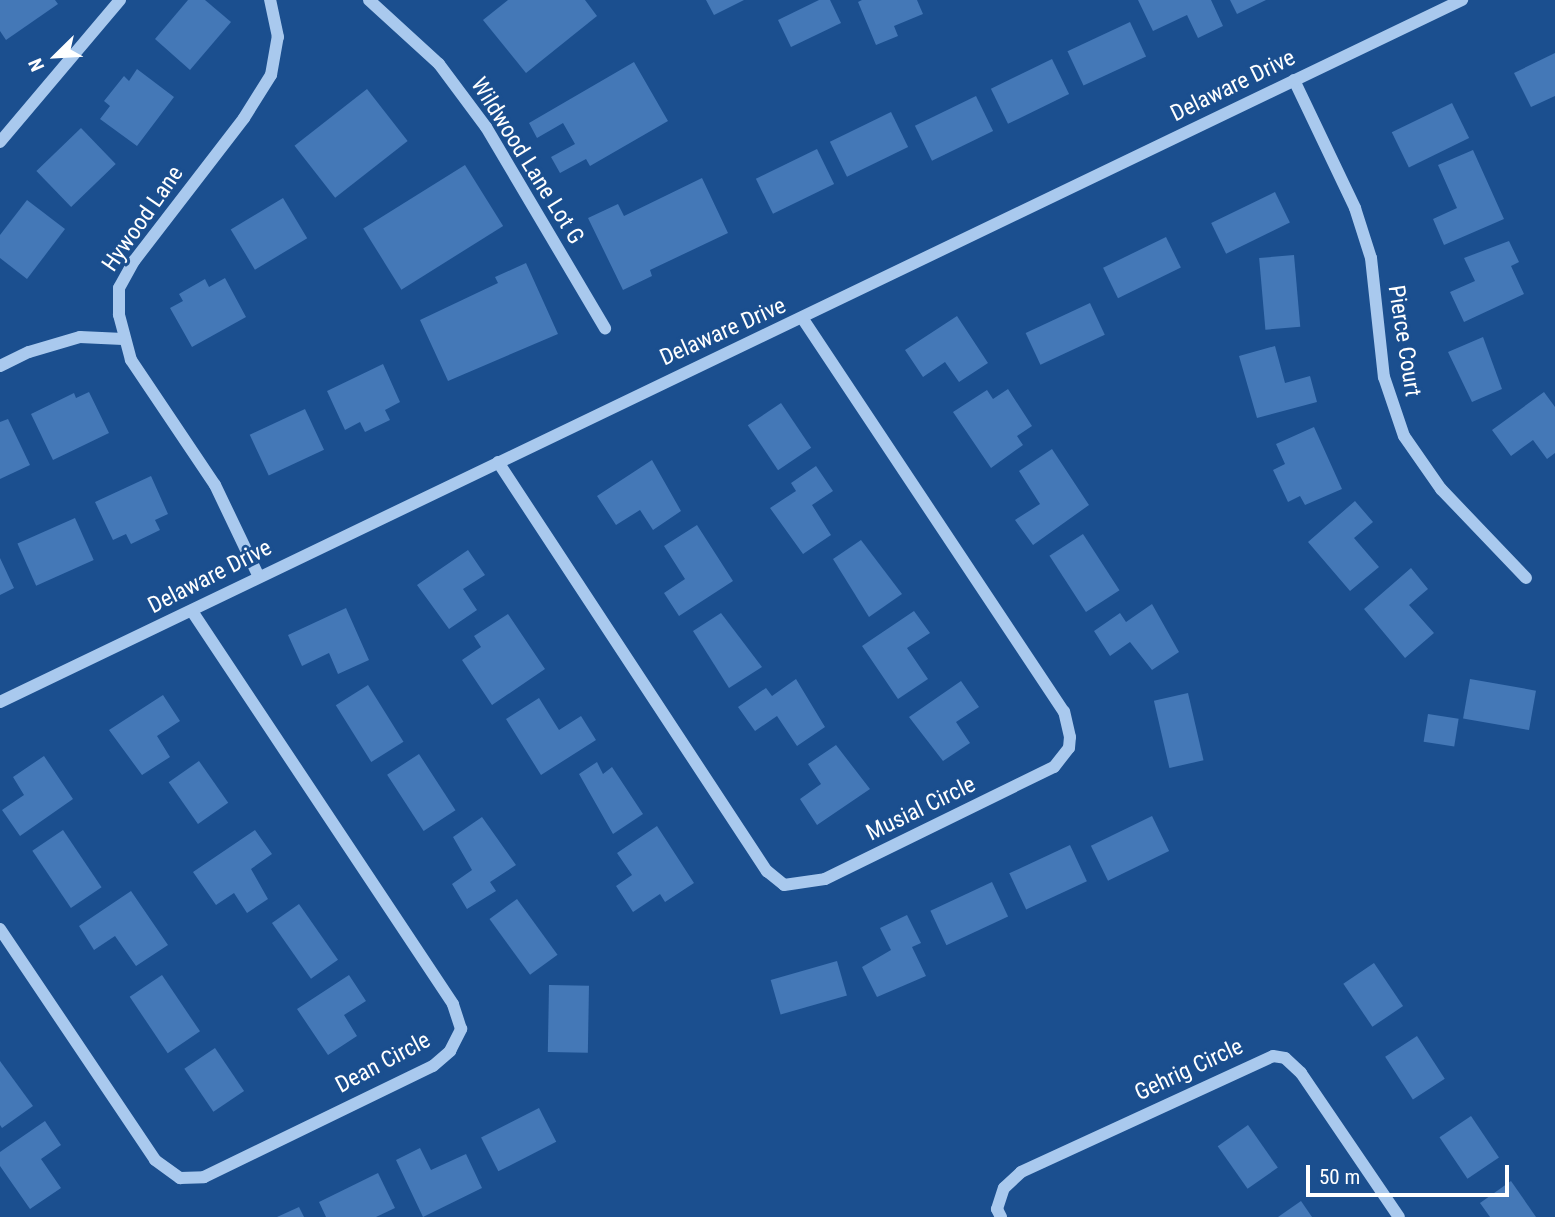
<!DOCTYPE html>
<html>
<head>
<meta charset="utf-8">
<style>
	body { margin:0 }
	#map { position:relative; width:1555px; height:1217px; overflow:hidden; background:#1b4f8f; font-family:"Roboto Condensed",sans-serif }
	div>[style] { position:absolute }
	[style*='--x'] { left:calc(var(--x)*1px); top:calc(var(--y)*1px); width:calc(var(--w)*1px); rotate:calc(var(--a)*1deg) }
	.building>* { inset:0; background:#4478b7; transform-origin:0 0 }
	.minor>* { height:12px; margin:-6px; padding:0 6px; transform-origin:6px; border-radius:6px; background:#a9c9ee }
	span { translate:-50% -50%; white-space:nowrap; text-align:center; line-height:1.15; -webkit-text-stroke:6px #1b4f8f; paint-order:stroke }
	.street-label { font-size:23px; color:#fff }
	.north { position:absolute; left:21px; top:21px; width:70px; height:70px; -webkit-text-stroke:5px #1b4f8f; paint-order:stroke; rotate:246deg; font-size:19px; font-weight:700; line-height:28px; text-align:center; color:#fff }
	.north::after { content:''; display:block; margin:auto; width:24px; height:32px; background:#fff; clip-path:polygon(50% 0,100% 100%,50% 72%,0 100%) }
	.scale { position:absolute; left:1306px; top:1165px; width:203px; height:32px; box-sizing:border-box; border:4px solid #fff; border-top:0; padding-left:9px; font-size:21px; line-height:24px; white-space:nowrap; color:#fff; -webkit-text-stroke:5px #1b4f8f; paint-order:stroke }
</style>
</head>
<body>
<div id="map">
	<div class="building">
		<div style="clip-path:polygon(0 0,55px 0,58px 4px,6px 40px,0 31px)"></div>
		<div style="clip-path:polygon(188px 0,205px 0,231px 22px,190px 70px,155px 39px)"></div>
		<div style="clip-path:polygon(508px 0,585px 0,597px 16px,526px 73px,483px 20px)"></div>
		<div style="clip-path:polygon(706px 0,744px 0,714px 15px)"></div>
		<div style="clip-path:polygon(819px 0,830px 0,841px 23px,791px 47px,778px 20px)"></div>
		<div style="clip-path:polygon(862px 0,917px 0,923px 14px,894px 26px,898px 36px,876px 45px,858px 2px)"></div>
		<div style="clip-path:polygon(1138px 0,1211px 0,1223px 26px,1198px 38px,1187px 15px,1153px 31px)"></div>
		<div style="clip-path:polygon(1230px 0,1266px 0,1237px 14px)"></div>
		<div style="left:1130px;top:22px;width:38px;height:69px;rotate:65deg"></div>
		<div style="clip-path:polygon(1555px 53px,1555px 96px,1531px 107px,1514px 73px)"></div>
		<div style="left:1052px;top:59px;width:39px;height:68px;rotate:64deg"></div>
		<div style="clip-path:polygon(634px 62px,668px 121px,590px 166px,586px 159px,560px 173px,551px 157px,575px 144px,563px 123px,537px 138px,529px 123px)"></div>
		<div style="clip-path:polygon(137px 69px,174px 97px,137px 146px,100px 119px,110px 106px,104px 101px,124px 76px,129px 81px)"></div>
		<div style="left:367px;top:89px;width:66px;height:92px;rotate:52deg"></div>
		<div style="left:976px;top:96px;width:39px;height:68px;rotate:64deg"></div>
		<div style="left:1452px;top:103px;width:39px;height:67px;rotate:64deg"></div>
		<div style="left:891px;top:112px;width:39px;height:68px;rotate:64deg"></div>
		<div style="left:81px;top:128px;width:50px;height:62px;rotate:46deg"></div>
		<div style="left:817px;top:149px;width:39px;height:68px;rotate:64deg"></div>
		<div style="clip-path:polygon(1473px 150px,1504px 219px,1444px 245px,1433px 219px,1457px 208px,1438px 165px)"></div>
		<div style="left:465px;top:165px;width:72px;height:120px;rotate:58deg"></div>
		<div style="clip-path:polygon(702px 178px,728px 233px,650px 270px,652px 276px,623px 290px,588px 218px,618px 204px,624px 216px)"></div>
		<div style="left:1275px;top:192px;width:34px;height:71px;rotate:64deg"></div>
		<div style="left:283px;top:198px;width:47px;height:61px;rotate:59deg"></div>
		<div style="clip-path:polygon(27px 200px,65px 229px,27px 279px,0 258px,0 235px)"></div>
		<div style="left:1166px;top:237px;width:34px;height:70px;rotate:64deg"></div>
		<div style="clip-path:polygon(1509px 241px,1519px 262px,1511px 266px,1524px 294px,1464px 322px,1450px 292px,1475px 281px,1464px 258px)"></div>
		<div style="left:1294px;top:255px;width:72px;height:35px;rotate:85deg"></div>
		<div style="clip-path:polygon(526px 263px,558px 334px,448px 381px,420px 320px,498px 283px,495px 277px)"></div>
		<div style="clip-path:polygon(225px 278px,246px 317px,192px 347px,170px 308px,183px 301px,179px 294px,205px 279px,209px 287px)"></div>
		<div style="left:1090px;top:303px;width:35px;height:71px;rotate:65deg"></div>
		<div style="clip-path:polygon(957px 316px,988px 363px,959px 382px,945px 362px,923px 377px,905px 350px)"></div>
		<div style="clip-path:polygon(1483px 337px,1502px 389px,1472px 402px,1448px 352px)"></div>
		<div style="clip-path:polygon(1275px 346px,1285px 383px,1310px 376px,1317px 402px,1257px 418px,1239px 356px)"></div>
		<div style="clip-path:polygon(383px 364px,400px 402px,385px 410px,390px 420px,365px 432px,360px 422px,345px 430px,327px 391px)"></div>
		<div style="clip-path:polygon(1008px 389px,1032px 426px,1017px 436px,1023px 445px,991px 468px,953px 412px,987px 390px,993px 399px)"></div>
		<div style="clip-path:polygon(89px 392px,109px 433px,53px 460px,31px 414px,74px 393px,76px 398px)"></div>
		<div style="clip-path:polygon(1544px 392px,1555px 407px,1555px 453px,1547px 459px,1533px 440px,1511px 456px,1492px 430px)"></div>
		<div style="left:781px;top:403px;width:54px;height:40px;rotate:56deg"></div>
		<div style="left:305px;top:409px;width:45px;height:61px;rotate:65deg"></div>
		<div style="clip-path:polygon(8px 419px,30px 465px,0 479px,0 422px)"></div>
		<div style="clip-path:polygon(1314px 427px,1342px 489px,1305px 505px,1300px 496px,1288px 502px,1273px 470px,1285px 464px,1276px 444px)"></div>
		<div style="clip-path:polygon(1052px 449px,1089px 505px,1033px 545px,1015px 520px,1040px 504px,1019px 471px)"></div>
		<div style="clip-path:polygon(652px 460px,681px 511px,653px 530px,640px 510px,616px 525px,597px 496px)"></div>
		<div style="clip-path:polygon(816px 466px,833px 491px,812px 505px,831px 535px,803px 554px,770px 508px,796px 491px,791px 483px)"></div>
		<div style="clip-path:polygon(151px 476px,168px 514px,155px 520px,160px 530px,131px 544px,126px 534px,113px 540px,95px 502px)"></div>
		<div style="clip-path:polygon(1355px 501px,1373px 522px,1354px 538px,1379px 567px,1350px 591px,1308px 542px)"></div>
		<div style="left:75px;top:518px;width:46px;height:63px;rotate:66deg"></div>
		<div style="clip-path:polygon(697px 525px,733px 581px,679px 616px,664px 593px,685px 579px,664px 546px)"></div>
		<div style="left:1083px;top:534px;width:67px;height:40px;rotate:57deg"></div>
		<div style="clip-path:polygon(861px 540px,902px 594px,869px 617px,833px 559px)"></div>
		<div style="clip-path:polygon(468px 550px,485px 575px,463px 589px,477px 610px,449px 629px,417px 585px)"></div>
		<div style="clip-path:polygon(0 558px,14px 588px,0 595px)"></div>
		<div style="clip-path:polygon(1411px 568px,1428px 589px,1409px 605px,1434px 633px,1405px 658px,1364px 609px)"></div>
		<div style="clip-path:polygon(1152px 604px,1179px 652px,1152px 670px,1130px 642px,1110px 656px,1094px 631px,1120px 613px,1126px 622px)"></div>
		<div style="clip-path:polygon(346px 608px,369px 660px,338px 674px,329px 653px,302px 666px,288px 635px)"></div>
		<div style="clip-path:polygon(914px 611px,930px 633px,907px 648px,928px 679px,898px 699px,862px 646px)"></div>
		<div style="clip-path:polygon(721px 613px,762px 667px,729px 688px,693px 631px)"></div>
		<div style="clip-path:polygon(508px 614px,545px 669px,492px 705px,462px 660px,481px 647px,474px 636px)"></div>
		<div style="clip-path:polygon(796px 679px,825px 727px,797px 746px,777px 716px,755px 731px,738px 707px,766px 688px,772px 696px)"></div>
		<div style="left:1470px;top:679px;width:67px;height:40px;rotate:10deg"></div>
		<div style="clip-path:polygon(961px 681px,979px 707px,956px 722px,970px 743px,943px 761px,909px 717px)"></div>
		<div style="left:368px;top:685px;width:67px;height:38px;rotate:58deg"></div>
		<div style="left:1188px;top:693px;width:69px;height:35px;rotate:77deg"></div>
		<div style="clip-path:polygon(163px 695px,180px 721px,157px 736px,170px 757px,142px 775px,109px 730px)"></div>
		<div style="clip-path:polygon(539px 698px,559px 730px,581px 716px,596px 740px,541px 775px,506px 719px)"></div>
		<div style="left:1428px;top:714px;width:31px;height:28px;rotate:9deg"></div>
		<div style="clip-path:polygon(836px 745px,870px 789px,817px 825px,800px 799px,821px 784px,808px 764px)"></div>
		<div style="left:419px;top:754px;width:67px;height:38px;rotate:57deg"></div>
		<div style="clip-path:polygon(44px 756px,73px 799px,20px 836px,2px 810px,24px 795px,13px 777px)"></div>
		<div style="left:199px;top:761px;width:51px;height:37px;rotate:55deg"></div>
		<div style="clip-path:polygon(597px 762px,603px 774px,612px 767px,643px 814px,613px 834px,579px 774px)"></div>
		<div style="left:1152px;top:816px;width:39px;height:68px;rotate:64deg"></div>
		<div style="clip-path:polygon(482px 817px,516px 865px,490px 882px,496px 891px,467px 909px,452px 884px,472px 870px,453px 837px)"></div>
		<div style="clip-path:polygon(657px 826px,694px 883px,665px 902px,660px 894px,633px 912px,616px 886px,632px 875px,617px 853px)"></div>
		<div style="left:63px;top:830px;width:69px;height:37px;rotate:56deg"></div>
		<div style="clip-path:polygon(255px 830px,272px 854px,251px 869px,268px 899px,247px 913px,234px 893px,216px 905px,193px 872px)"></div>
		<div style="left:1070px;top:845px;width:40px;height:67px;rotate:65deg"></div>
		<div style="left:992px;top:882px;width:38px;height:68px;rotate:65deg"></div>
		<div style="clip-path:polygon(131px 891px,168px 945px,136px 966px,115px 936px,94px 950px,79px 926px)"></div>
		<div style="left:517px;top:899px;width:69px;height:34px;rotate:54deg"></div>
		<div style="left:299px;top:904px;width:68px;height:33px;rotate:55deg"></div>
		<div style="clip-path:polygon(907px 915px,921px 943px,912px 947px,926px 976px,877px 997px,862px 967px,891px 950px,880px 928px)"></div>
		<div style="left:837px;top:961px;width:36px;height:69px;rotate:74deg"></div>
		<div style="left:1374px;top:963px;width:52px;height:37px;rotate:56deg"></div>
		<div style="left:162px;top:975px;width:68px;height:39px;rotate:56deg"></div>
		<div style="clip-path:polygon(349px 975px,366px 1001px,344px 1015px,357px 1036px,328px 1055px,297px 1009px)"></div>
		<div style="left:549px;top:985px;width:40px;height:67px;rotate:1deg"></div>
		<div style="left:1417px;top:1036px;width:51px;height:38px;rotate:57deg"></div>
		<div style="left:215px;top:1048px;width:52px;height:37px;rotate:56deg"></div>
		<div style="clip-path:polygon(0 1061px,33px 1106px,2px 1128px,0 1125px)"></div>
		<div style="left:539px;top:1108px;width:38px;height:65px;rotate:63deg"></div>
		<div style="left:1471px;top:1116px;width:50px;height:38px;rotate:56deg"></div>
		<div style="clip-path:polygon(45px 1121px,61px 1145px,41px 1159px,61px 1188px,30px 1209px,0 1166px,0 1152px)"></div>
		<div style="left:1248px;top:1125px;width:52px;height:37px;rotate:55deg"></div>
		<div style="clip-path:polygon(420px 1148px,431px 1170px,466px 1154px,482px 1188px,423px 1217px,396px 1160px)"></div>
		<div style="clip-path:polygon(378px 1173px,395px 1208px,376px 1217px,326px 1217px,319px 1202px)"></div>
		<div style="clip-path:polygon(1511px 1181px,1536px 1217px,1490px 1217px,1480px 1203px)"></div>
		<div style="clip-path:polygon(1301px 1201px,1312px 1217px,1278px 1217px)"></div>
		<div style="clip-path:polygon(299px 1207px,304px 1217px,277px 1217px)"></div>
	</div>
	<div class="minor">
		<div style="--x:369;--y:0;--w:95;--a:42.4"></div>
		<div style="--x:439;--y:64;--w:79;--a:53.3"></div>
		<div style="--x:486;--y:127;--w:234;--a:59.4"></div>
		<div style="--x:1294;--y:80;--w:142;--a:64.5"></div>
		<div style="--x:1355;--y:208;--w:52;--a:72.3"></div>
		<div style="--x:1371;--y:258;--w:120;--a:83.8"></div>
		<div style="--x:1384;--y:377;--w:62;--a:71.3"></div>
		<div style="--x:1404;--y:436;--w:65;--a:55.1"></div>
		<div style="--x:1441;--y:489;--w:123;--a:46.3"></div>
		<div style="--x:0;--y:142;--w:186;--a:-49.8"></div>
		<div style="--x:0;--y:366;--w:32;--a:-26"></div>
		<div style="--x:29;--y:352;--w:53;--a:-16.4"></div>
		<div style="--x:80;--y:337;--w:43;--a:2.7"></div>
		<div style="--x:498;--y:462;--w:490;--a:56.7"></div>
		<div style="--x:767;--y:871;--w:22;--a:39"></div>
		<div style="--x:784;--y:885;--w:41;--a:-8.3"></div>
		<div style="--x:825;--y:879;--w:255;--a:-26.1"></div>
		<div style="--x:1054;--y:767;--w:24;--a:-52"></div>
		<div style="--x:1069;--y:748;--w:11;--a:-85"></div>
		<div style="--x:1070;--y:737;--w:26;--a:-103"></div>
		<div style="--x:1064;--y:712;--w:472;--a:-123.6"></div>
		<div style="--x:258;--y:575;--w:100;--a:-115.5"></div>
		<div style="--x:215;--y:485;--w:151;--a:-123.9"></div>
		<div style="--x:131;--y:360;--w:47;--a:-104.9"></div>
		<div style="--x:119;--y:315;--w:27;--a:-90"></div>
		<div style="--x:119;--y:288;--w:31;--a:-61"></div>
		<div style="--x:134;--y:261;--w:180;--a:-52.4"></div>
		<div style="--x:244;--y:118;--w:51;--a:-57.9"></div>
		<div style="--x:271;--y:75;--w:39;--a:-80"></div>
		<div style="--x:278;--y:37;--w:38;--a:-102"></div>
		<div style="--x:0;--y:702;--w:1622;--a:-25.65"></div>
		<div style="--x:0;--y:929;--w:278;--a:56.1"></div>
		<div style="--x:155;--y:1160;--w:31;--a:36"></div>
		<div style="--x:180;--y:1178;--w:24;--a:-2"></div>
		<div style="--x:204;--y:1177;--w:254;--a:-25.9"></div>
		<div style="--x:433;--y:1066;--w:23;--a:-41"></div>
		<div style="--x:450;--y:1051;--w:25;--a:-63"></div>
		<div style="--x:461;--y:1029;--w:26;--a:-108"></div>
		<div style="--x:453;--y:1004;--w:472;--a:-123.6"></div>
		<div style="--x:1001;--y:1217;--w:9;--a:-117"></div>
		<div style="--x:997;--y:1209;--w:22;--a:-72"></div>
		<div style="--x:1004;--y:1188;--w:23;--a:-43"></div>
		<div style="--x:1021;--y:1172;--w:277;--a:-24.7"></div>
		<div style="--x:1273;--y:1056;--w:12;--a:9"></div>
		<div style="--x:1285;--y:1058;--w:22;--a:43"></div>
		<div style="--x:1301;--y:1073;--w:174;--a:55.8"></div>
	</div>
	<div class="street-label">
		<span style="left:1233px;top:86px;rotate:-26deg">Delaware Drive</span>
		<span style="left:527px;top:161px;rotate:58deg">Wildwood Lane Lot G</span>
		<span style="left:143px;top:219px;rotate:-55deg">Hywood Lane</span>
		<span style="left:723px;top:332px;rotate:-24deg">Delaware Drive</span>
		<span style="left:1404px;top:341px;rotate:81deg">Pierce Court</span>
		<span style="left:210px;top:577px;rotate:-27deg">Delaware Drive</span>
		<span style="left:921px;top:809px;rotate:-26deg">Musial Circle</span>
		<span style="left:383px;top:1063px;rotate:-28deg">Dean Circle</span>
		<span style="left:1189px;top:1070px;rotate:-25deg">Gehrig Circle</span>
	</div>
	<div class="north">N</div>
	<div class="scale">50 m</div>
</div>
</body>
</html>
